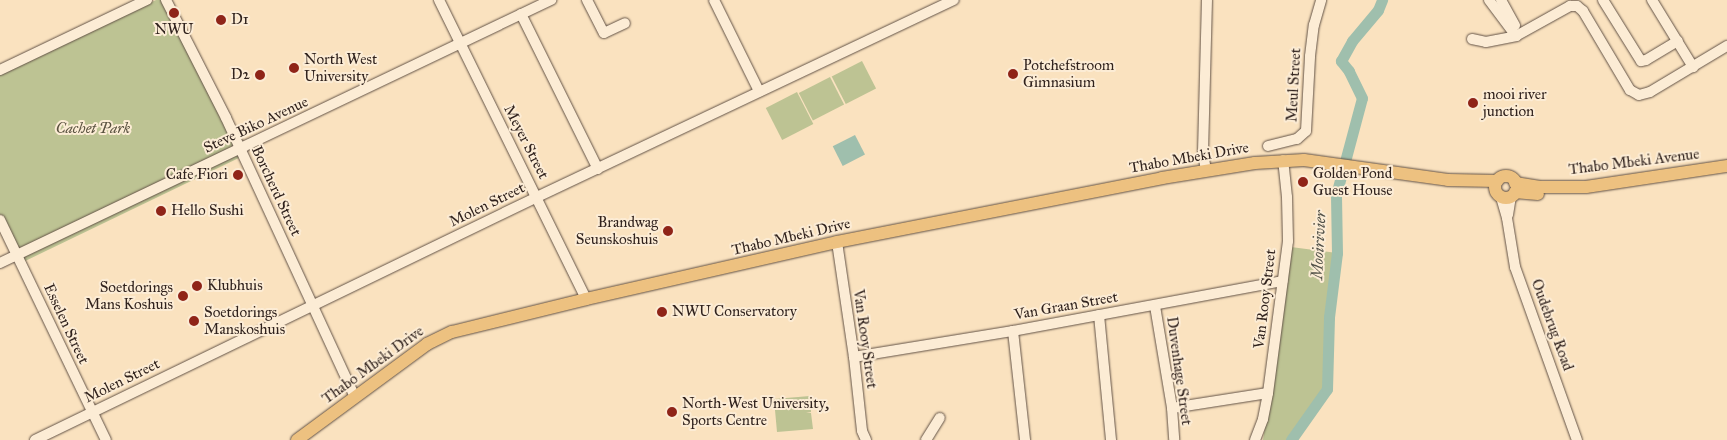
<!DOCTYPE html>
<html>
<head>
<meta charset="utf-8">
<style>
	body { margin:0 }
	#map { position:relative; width:1727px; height:440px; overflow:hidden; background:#fae2bf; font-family:"IM FELL Great Primer",serif }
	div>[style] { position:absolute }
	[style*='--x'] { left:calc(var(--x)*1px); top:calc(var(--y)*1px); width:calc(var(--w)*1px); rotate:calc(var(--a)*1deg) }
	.green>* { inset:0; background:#bdc393; transform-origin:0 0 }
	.water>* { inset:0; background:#9fbfad; transform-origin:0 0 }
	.river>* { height:11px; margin:-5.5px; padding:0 5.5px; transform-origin:5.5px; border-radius:5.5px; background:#9fbfad }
	.roads { filter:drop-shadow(0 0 1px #625246) drop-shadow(0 0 1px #625246) }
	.minor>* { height:10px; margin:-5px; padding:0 5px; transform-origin:5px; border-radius:5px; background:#fcecd5 }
	.major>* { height:12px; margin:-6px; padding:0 6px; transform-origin:6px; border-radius:6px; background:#edc180 }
	.major>.ring { margin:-6px; padding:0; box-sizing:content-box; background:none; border:12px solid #edc180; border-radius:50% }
	.dots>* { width:14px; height:14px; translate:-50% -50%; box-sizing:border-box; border:2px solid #fcecd5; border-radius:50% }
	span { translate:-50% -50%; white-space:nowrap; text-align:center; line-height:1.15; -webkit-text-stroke:4px #fcecd5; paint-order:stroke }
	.poi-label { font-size:15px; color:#30221d }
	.left { translate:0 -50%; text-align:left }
	.right { translate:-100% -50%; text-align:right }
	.street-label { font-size:15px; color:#30221d }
	.park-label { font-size:15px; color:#5a5240; font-style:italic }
	.water-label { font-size:16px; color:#515148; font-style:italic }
</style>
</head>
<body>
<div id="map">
	<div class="green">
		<div style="clip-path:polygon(156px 0,167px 0,243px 156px,21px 263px,0 218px,0 74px)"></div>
		<div style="left:862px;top:61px;width:31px;height:34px;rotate:63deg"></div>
		<div style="left:830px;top:77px;width:31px;height:35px;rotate:63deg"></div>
		<div style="left:797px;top:92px;width:36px;height:35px;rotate:63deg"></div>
		<div style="clip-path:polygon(1291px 247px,1337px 253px,1329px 317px,1327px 389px,1291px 440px,1263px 440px)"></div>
		<div style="clip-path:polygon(810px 396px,811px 412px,806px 413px,811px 413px,813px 429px,777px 432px,774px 399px)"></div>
	</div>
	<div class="water">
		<div style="left:855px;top:135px;width:22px;height:25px;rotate:63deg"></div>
	</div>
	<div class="river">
		<div style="--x:1291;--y:440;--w:62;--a:-54.8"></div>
		<div style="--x:1327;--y:389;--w:72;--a:-88.4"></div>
		<div style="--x:1329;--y:317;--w:64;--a:-82.9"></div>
		<div style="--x:1337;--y:253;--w:58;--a:-91"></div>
		<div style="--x:1336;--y:195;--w:100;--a:-75"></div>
		<div style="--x:1362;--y:98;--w:30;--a:-116"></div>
		<div style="--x:1349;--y:71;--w:13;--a:-129"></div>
		<div style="--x:1341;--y:61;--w:23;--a:-61"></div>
		<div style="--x:1352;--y:41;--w:40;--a:-50"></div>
		<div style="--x:1378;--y:10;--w:11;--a:-68"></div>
	</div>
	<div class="roads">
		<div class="minor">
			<div style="--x:166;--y:0;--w:132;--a:63"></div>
			<div style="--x:226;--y:118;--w:307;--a:65.2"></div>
			<div style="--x:439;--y:0;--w:333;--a:63.8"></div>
			<div style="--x:587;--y:0;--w:37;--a:63"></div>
			<div style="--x:604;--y:33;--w:23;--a:-25"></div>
			<div style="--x:714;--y:0;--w:102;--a:63.7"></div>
			<div style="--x:1489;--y:0;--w:45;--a:53.1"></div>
			<div style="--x:1501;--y:0;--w:29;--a:61"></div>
			<div style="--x:1603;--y:0;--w:72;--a:58.1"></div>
			<div style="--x:1641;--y:61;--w:5;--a:-11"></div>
			<div style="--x:1646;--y:60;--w:37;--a:-31"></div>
			<div style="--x:1652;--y:0;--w:79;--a:58.5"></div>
			<div style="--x:521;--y:14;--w:173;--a:63.6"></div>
			<div style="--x:1472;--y:39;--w:14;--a:12"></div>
			<div style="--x:1486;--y:42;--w:31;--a:-11"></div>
			<div style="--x:1516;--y:36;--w:62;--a:-29.1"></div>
			<div style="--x:1570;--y:6;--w:7;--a:0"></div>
			<div style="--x:1577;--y:6;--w:8;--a:40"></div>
			<div style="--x:1583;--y:11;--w:92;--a:59.3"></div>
			<div style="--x:1630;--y:90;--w:10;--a:29"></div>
			<div style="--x:1639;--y:95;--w:11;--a:-15"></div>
			<div style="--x:1650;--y:92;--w:90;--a:-30.9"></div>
			<div style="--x:0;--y:70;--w:163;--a:-25.5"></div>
			<div style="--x:1268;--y:146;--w:30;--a:-14"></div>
			<div style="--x:1297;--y:139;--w:12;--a:-42"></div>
			<div style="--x:1306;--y:131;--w:75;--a:-86.9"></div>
			<div style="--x:1310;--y:56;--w:31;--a:-83"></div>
			<div style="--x:1314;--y:25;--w:26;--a:-74"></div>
			<div style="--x:1206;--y:171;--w:19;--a:-99"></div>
			<div style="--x:1203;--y:152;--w:152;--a:-88.5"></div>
			<div style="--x:1501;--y:197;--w:22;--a:74"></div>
			<div style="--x:1507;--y:218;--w:50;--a:80.7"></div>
			<div style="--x:1515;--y:267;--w:184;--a:70.3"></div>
			<div style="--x:1508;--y:215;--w:18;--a:-81"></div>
			<div style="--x:0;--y:220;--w:244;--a:64.3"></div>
			<div style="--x:837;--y:242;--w:116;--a:81.6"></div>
			<div style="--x:854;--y:357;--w:74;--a:83.8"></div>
			<div style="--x:862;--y:431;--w:10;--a:66"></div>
			<div style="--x:0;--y:263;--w:611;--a:-25.52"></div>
			<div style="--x:1155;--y:306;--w:103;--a:80.5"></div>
			<div style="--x:1172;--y:408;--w:32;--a:86"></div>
			<div style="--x:1099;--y:315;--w:126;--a:84.5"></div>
			<div style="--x:1013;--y:331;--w:110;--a:83.7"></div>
			<div style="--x:854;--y:357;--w:161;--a:-9.3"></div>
			<div style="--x:1013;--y:331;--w:274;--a:-10.5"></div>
			<div style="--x:1172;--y:408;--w:97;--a:-8.9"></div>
			<div style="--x:35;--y:440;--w:558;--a:-25.83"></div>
			<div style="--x:537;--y:197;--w:461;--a:-25.3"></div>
			<div style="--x:926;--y:440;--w:26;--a:-58"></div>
			<div style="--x:1255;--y:440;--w:22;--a:-69"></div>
			<div style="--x:1263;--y:419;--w:26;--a:-79"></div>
			<div style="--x:1268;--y:393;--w:153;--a:-82.5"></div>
			<div style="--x:1288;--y:241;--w:44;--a:-91.3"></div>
			<div style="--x:1287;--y:197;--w:37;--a:-96"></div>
		</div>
		<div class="major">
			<div class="ring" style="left:1495px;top:176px;width:10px;height:10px"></div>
			<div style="--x:1515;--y:183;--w:25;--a:9"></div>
			<div style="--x:1540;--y:187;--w:46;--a:0"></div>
			<div style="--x:1586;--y:187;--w:143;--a:-8.5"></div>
			<div style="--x:1515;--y:192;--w:23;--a:5"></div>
			<div style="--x:297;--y:440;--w:162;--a:-36.4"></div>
			<div style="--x:427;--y:344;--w:28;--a:-26"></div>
			<div style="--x:452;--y:332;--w:138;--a:-13.8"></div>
			<div style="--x:586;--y:299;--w:257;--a:-12.8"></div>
			<div style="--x:837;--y:242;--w:331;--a:-11.1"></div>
			<div style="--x:1162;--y:178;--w:94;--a:-9.2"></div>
			<div style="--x:1255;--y:163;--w:49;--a:-3.5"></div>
			<div style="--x:1304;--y:160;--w:145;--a:7.9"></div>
			<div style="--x:1448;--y:180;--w:49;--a:1.2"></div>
		</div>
	</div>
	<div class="dots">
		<div style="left:174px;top:13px;background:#8f2418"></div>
		<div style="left:221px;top:20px;background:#8f2418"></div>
		<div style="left:294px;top:68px;background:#8f2418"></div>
		<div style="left:1013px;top:74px;background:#8f2418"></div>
		<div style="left:260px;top:75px;background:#8f2418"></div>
		<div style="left:1473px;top:103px;background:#8f2418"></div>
		<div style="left:238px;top:175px;background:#8f2418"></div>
		<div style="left:1303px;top:182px;background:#8f2418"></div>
		<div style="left:161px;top:211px;background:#8f2418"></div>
		<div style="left:668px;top:231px;background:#8f2418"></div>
		<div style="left:197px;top:286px;background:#8f2418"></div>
		<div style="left:183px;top:296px;background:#8f2418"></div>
		<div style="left:662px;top:312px;background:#8f2418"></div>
		<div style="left:194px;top:321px;background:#8f2418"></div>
		<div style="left:672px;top:412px;background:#8f2418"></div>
	</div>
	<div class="poi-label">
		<span class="left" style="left:231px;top:20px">D1</span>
		<span style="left:174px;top:30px">NWU</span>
		<span class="left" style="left:304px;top:68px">North West<br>University</span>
		<span class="left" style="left:1023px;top:74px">Potchefstroom<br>Gimnasium</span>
		<span class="right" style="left:250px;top:75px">D2</span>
		<span class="left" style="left:1483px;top:103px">mooi river<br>junction</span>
		<span class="left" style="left:1313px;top:182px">Golden Pond<br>Guest House</span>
		<span class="right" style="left:228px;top:175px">Cafe Fiori</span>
		<span class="left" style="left:171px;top:211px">Hello Sushi</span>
		<span class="right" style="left:658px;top:231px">Brandwag<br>Seunskoshuis</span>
		<span class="left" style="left:207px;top:286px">Klubhuis</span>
		<span class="right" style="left:173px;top:296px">Soetdorings<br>Mans Koshuis</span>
		<span class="left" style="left:204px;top:321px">Soetdorings<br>Manskoshuis</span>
		<span class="left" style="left:672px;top:312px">NWU Conservatory</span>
		<span class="left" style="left:682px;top:412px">North-West University,<br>Sports Centre</span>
	</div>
	<div class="street-label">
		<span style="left:1294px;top:85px;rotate:-87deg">Meul Street</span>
		<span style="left:256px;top:125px;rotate:-25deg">Steve Biko Avenue</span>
		<span style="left:526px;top:142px;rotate:63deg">Meyer Street</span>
		<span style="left:1189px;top:158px;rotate:-10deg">Thabo Mbeki Drive</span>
		<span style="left:1634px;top:162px;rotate:-7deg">Thabo Mbeki Avenue</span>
		<span style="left:276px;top:191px;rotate:65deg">Borcherd Street</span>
		<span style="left:487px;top:205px;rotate:-26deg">Molen Street</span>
		<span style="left:791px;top:237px;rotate:-13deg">Thabo Mbeki Drive</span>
		<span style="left:1265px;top:299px;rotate:-83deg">Van Rooy Street</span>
		<span style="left:1066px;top:306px;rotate:-10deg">Van Graan Street</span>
		<span style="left:66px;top:324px;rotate:65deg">Esselen Street</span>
		<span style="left:1552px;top:325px;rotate:70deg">Oudebrug Road</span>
		<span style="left:865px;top:339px;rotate:82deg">Van Rooy Street</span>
		<span style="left:373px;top:365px;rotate:-36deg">Thabo Mbeki Drive</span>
		<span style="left:1179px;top:371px;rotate:82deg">Duvenhage Street</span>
		<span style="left:122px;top:381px;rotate:-26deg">Molen Street</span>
	</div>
	<div class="park-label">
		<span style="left:93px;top:129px">Cachet Park</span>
	</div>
	<div class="water-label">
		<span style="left:1319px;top:245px;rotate:-87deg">Mooirivier</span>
	</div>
</div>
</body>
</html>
